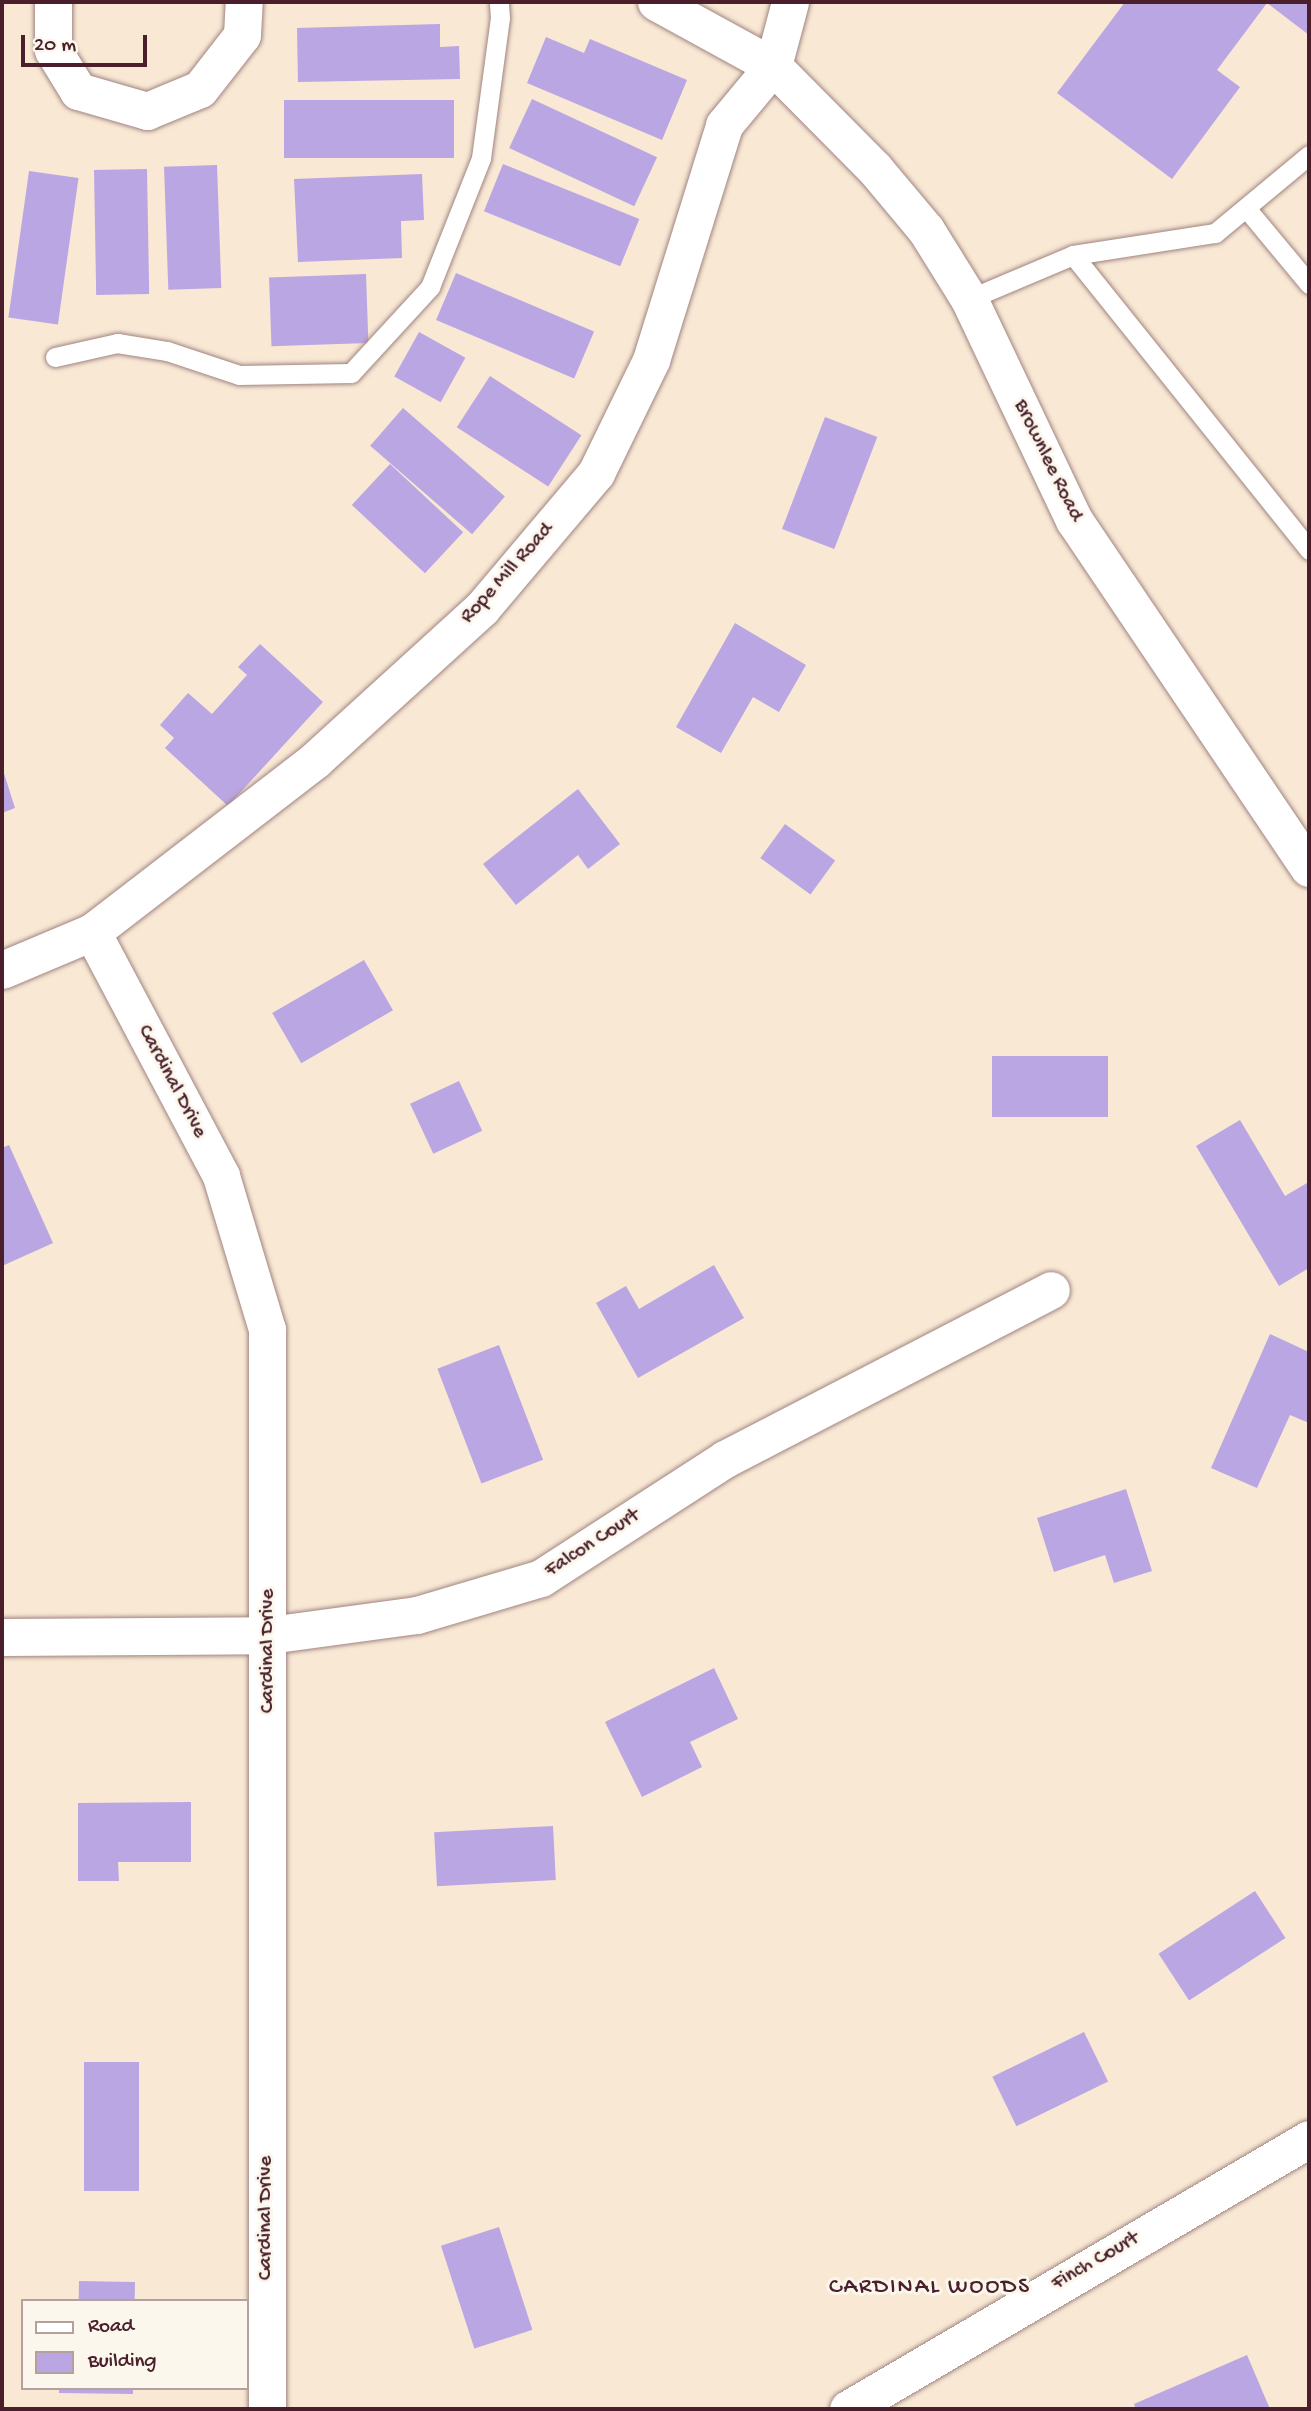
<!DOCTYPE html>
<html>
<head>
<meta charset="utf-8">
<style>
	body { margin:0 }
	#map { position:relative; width:1311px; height:2411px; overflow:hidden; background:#f8e8d4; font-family:"Gochi Hand",sans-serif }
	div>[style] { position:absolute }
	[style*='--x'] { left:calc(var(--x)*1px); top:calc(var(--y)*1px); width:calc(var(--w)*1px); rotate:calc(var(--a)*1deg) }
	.building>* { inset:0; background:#baa6e3; transform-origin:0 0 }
	.roads { filter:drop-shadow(0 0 2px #a18480) drop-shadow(0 0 2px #a18480) }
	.service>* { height:19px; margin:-9.5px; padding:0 9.5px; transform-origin:9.5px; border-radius:9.5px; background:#fff }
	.minor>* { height:37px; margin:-18.5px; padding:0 18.5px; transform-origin:18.5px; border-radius:18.5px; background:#fff }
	span { translate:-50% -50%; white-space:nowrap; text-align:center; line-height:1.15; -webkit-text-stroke:6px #fbf7ec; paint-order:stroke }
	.street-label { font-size:21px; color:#4a1f2b }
	.neighbourhood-label { font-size:23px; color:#4a1f2b; letter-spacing:2px }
	.frame { position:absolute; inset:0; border:4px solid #4a1f2b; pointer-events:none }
	.legend { position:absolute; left:21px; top:2299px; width:228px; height:91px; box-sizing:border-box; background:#fbf7ec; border:2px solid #b4a19f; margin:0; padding:9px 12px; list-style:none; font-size:21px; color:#4a1f2b }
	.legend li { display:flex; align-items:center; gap:14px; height:35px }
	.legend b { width:35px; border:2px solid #b4a19f }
	.scale { position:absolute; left:21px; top:35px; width:126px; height:32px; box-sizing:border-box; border:4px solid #4a1f2b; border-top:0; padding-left:9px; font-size:21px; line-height:24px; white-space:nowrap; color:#4a1f2b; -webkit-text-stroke:5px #fbf7ec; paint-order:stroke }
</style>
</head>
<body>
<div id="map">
	<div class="building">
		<div style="clip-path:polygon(1125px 2px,1309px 2px,1309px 35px,1267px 3px,1217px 70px,1240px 87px,1172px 179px,1057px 93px)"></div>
		<div style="clip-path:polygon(440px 24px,440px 47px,459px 46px,460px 79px,298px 82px,297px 28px)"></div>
		<div style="clip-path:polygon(546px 37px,584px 53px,590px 39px,687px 80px,662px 140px,527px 83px)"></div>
		<div style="left:532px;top:99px;width:138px;height:54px;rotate:25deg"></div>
		<div style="left:284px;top:100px;width:170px;height:58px"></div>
		<div style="left:503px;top:164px;width:147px;height:51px;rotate:22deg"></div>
		<div style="left:217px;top:165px;width:123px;height:53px;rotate:88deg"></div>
		<div style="left:147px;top:169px;width:125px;height:53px;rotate:89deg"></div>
		<div style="left:29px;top:171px;width:50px;height:148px;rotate:8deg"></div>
		<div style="clip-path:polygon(422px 174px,424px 220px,401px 221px,402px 258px,298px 262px,294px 179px)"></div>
		<div style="left:456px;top:273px;width:150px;height:51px;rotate:23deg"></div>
		<div style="left:366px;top:274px;width:69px;height:97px;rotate:88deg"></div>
		<div style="left:419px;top:332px;width:53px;height:51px;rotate:29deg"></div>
		<div style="left:490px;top:376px;width:109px;height:61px;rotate:33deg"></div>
		<div style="left:403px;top:408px;width:135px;height:50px;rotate:41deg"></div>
		<div style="left:825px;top:417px;width:56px;height:120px;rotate:21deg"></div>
		<div style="left:390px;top:464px;width:100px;height:56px;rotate:43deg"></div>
		<div style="clip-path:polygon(735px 623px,806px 665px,779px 712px,753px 697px,721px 753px,676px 727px)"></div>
		<div style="clip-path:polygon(260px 644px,323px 702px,228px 806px,165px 748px,174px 738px,160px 725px,188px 693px,212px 714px,247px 675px,238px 667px)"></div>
		<div style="clip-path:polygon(2px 767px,15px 808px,2px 813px)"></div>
		<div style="clip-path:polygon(578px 789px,620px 844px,588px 869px,578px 855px,516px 905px,483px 864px)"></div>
		<div style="left:785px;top:824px;width:62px;height:42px;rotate:36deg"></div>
		<div style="left:364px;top:960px;width:58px;height:106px;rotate:60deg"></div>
		<div style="left:992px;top:1056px;width:116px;height:61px"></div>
		<div style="left:459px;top:1081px;width:55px;height:54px;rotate:65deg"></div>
		<div style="clip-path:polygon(1240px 1120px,1285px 1196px,1307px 1183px,1309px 1187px,1309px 1268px,1279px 1286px,1196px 1146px)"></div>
		<div style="clip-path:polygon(9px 1145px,53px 1243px,2px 1266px,2px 1148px)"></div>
		<div style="clip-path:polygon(714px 1265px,744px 1318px,638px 1378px,596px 1303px,626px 1286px,639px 1309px)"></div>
		<div style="clip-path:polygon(1270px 1334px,1309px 1352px,1309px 1423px,1290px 1415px,1257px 1488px,1211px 1468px)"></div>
		<div style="left:499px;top:1345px;width:123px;height:66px;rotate:69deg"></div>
		<div style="clip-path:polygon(1126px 1489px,1152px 1571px,1114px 1583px,1105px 1555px,1054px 1572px,1037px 1518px)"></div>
		<div style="clip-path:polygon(714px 1668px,738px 1719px,690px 1742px,702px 1767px,642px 1797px,605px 1722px)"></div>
		<div style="clip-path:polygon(191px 1802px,191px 1862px,118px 1862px,119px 1881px,78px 1881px,78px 1803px)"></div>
		<div style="left:553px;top:1826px;width:54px;height:119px;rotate:87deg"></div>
		<div style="left:1255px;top:1891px;width:56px;height:115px;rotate:57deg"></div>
		<div style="left:1084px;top:2032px;width:55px;height:102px;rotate:64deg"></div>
		<div style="left:84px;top:2062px;width:55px;height:129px"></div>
		<div style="left:499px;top:2227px;width:108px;height:61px;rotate:72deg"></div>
		<div style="left:79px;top:2281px;width:56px;height:20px;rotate:1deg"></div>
		<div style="clip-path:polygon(1247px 2355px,1270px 2409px,1136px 2409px,1134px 2404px)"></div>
		<div style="clip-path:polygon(59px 2388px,133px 2388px,133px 2394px,59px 2393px)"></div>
	</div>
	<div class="roads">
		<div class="service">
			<div style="--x:1246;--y:208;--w:99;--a:50.3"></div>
			<div style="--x:1073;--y:255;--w:378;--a:51.3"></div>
			<div style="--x:969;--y:299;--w:113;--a:-22.9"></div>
			<div style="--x:1073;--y:255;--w:144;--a:-8.8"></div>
			<div style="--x:1215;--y:233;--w:122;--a:-39.7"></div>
			<div style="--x:55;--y:357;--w:64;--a:-12.7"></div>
			<div style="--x:117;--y:343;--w:51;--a:9.1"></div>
			<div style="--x:167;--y:351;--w:76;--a:18.4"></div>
			<div style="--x:239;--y:375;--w:112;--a:-1"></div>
			<div style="--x:351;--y:373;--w:117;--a:-47.4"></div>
			<div style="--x:430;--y:287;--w:139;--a:-68.4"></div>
			<div style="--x:481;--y:158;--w:141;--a:-82.3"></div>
			<div style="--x:500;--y:18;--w:16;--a:-94"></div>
		</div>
		<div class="minor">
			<div style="--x:53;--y:2;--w:48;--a:90"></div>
			<div style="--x:53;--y:50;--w:48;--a:58.6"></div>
			<div style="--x:78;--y:91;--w:72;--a:16.2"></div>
			<div style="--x:147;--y:111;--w:57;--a:-22.5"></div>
			<div style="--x:200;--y:89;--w:68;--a:-52.1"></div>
			<div style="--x:242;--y:35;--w:33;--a:-87"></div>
			<div style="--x:656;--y:2;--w:133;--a:28.7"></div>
			<div style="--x:773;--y:66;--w:145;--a:45.3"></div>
			<div style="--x:875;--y:169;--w:80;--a:50.1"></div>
			<div style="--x:926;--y:230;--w:81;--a:58.1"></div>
			<div style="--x:969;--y:299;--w:245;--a:64.6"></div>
			<div style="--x:1074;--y:520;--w:420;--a:56"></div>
			<div style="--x:92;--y:932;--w:276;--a:62.1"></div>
			<div style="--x:221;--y:1176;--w:160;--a:73.3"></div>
			<div style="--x:267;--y:1329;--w:1080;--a:90"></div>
			<div style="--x:2;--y:970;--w:98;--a:-22.9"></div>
			<div style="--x:92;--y:932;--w:282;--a:-37.6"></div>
			<div style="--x:315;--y:760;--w:226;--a:-42.3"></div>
			<div style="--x:482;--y:608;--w:177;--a:-49.8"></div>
			<div style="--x:596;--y:473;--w:126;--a:-64"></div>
			<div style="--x:651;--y:360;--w:246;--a:-72.7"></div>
			<div style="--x:724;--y:125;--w:77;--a:-50.3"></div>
			<div style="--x:773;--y:66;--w:66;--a:-75.1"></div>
			<div style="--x:2;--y:1637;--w:267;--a:-0.4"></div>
			<div style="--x:269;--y:1635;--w:149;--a:-7.7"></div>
			<div style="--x:417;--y:1615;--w:129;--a:-16.6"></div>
			<div style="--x:541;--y:1578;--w:219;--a:-32.9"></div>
			<div style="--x:725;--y:1459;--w:367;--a:-27.4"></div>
			<div style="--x:848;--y:2409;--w:534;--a:-30.36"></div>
		</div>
	</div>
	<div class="street-label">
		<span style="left:1047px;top:461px;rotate:64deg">Brownlee Road</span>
		<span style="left:508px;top:574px;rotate:-48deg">Rope Mill Road</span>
		<span style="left:171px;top:1082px;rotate:62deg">Cardinal Drive</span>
		<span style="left:593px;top:1544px;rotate:-33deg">Falcon Court</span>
		<span style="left:269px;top:1651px;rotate:-90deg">Cardinal Drive</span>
		<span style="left:267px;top:2218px;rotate:-90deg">Cardinal Drive</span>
		<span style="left:1096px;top:2262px;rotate:-30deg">Finch Court</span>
	</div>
	<div class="neighbourhood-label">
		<span style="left:930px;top:2288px">CARDINAL WOODS</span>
	</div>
	<div class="frame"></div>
	<ul class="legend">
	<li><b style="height:9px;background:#fff"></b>Road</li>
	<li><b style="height:19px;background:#baa6e3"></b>Building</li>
	</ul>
	<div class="scale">20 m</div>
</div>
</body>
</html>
